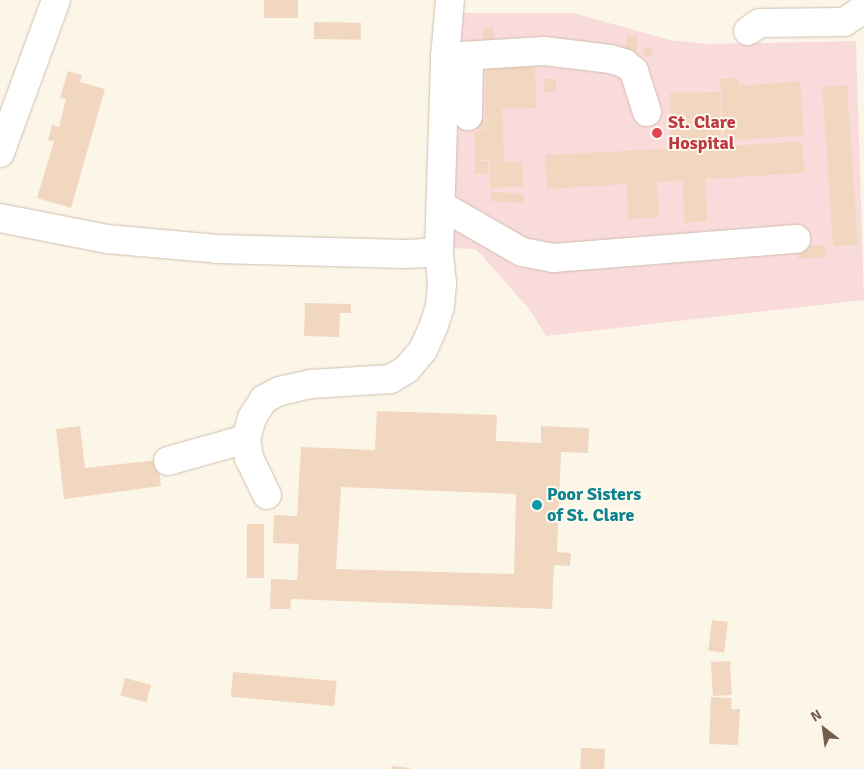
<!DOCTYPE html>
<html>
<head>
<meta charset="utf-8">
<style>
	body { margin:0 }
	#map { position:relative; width:864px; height:769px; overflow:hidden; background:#fcf6e8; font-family:Signika,sans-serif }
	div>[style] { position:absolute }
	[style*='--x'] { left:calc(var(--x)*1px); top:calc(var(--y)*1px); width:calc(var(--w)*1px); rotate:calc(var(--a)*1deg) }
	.medical>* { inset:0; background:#fadbdc }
	.building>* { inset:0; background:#f1d7bf; transform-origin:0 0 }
	.round { border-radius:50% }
	.roads { filter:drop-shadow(0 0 1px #cebeae) drop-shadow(0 0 1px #cebeae) }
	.minor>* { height:28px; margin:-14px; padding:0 14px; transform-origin:14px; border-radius:14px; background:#fff }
	.dots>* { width:14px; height:14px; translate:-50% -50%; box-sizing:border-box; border:2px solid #fff9ee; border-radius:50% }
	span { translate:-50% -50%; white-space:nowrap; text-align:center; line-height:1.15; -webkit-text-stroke:4px #fff9ee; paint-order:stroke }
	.health-label { font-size:18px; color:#be3a42; font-weight:700 }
	.left { translate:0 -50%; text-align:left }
	.culture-label { font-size:18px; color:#0d838f; font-weight:700 }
	.north { position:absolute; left:799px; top:704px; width:50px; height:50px; -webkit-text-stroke:4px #fff9ee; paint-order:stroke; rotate:330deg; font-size:14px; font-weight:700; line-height:20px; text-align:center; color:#765e4c }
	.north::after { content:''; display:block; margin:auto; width:18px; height:22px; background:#765e4c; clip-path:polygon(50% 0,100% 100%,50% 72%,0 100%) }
</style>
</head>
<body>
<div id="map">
	<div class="medical">
		<div style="clip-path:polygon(459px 13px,573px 13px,670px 40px,708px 44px,856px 41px,864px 300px,546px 336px,530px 310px,476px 249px,448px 248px)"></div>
	</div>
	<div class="building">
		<div style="left:264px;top:0;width:34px;height:18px"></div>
		<div style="left:314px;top:22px;width:47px;height:17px;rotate:1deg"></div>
		<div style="clip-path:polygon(483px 28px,494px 28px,494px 39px,482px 38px)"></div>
		<div style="left:627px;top:35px;width:11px;height:15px;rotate:5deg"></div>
		<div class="round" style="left:643px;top:47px;width:10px;height:10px"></div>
		<div style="clip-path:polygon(535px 65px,536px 108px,502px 109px,504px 162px,522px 162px,523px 186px,490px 188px,490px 159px,475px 160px,474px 132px,485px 131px,486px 68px)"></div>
		<div style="clip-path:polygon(68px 71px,82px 75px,80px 82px,105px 89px,71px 208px,37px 198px,54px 141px,48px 140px,52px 125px,59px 127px,66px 99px,60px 98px)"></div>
		<div style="clip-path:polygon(738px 78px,739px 86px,800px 81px,804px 135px,724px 141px,720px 79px)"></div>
		<div style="left:556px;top:79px;width:13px;height:12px;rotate:90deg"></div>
		<div style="left:847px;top:85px;width:160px;height:25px;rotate:86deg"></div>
		<div style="left:720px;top:92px;width:48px;height:50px;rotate:89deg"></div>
		<div class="round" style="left:473px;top:118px;width:12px;height:12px"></div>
		<div style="clip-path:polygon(802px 142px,805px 173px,705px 179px,707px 221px,684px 223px,683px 180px,657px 182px,659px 217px,628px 219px,627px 184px,547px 189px,545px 155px)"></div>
		<div style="left:488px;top:161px;width:13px;height:13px;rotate:90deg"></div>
		<div style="left:491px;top:192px;width:33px;height:9px;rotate:3deg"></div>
		<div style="left:825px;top:245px;width:12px;height:28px;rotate:85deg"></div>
		<div style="clip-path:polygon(305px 303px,351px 304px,351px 313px,340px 313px,339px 337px,304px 336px)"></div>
		<div style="clip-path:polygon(evenodd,377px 411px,497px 415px,496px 441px,541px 443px,541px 426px,589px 428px,588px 453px,561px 452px,557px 552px,571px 553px,570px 566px,554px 565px,552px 609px,291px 599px,290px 609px,270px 609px,271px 579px,297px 580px,299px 544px,273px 543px,274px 515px,297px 516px,301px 447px,375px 450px,377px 411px,341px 487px,516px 494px,514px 574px,336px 569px,341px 487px)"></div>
		<div style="clip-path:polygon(80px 426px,85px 468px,158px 460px,161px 486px,64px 499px,56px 429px)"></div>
		<div style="left:247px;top:524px;width:17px;height:54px"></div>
		<div style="left:712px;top:620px;width:16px;height:31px;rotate:7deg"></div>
		<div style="left:730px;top:661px;width:34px;height:19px;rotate:87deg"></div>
		<div style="left:233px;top:672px;width:104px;height:25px;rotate:5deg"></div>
		<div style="left:125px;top:678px;width:27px;height:18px;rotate:15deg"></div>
		<div style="clip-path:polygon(711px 697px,732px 698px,731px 709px,740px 709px,738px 745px,709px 744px)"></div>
		<div style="left:581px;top:748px;width:24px;height:21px;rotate:2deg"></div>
		<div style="clip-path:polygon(392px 766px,410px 768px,410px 769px,391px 769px)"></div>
	</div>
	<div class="roads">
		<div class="minor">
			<div style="--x:748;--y:31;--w:14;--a:-34"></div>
			<div style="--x:760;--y:23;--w:84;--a:-0.7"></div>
			<div style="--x:844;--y:22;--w:24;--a:-33"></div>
			<div style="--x:445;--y:57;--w:99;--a:-3.5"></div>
			<div style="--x:544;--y:51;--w:66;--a:6.9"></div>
			<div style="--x:610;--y:59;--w:15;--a:16"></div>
			<div style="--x:624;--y:63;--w:13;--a:39"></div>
			<div style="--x:634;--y:71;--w:43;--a:72.4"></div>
			<div style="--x:468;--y:116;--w:60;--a:-89"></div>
			<div style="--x:0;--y:153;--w:163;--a:-69.9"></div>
			<div style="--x:442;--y:206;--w:92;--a:29.9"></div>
			<div style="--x:522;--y:252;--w:32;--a:11"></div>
			<div style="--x:553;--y:258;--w:244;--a:-4.5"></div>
			<div style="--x:0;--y:218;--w:109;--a:11.1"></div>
			<div style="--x:107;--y:239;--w:111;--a:5.1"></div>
			<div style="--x:218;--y:249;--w:188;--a:1.5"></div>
			<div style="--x:406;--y:254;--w:33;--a:-3"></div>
			<div style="--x:168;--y:461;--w:81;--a:-15.8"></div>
			<div style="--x:267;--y:495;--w:41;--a:-115.9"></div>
			<div style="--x:249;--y:458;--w:19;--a:-99"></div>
			<div style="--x:246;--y:439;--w:22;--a:-74"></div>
			<div style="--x:252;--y:418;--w:22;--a:-58"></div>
			<div style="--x:264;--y:399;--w:18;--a:-27"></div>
			<div style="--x:280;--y:391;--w:32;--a:-13"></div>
			<div style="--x:311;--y:384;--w:80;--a:-3.6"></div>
			<div style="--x:391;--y:379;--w:19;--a:-32"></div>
			<div style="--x:407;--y:369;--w:25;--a:-50"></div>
			<div style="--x:423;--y:350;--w:27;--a:-66"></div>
			<div style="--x:434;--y:325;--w:20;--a:-72"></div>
			<div style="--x:440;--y:306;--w:23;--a:-85"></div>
			<div style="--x:442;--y:283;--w:31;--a:-96"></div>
			<div style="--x:439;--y:252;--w:195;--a:-88.2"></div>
			<div style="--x:445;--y:57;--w:57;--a:-85"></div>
		</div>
	</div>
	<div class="dots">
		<div style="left:657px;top:133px;background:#e0444e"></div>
		<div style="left:537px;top:505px;background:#0f9aa8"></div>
	</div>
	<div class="health-label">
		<span class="left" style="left:668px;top:133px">St. Clare<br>Hospital</span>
	</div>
	<div class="culture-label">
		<span class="left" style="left:547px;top:505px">Poor Sisters<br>of St. Clare</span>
	</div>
	<div class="north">N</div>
</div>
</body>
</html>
